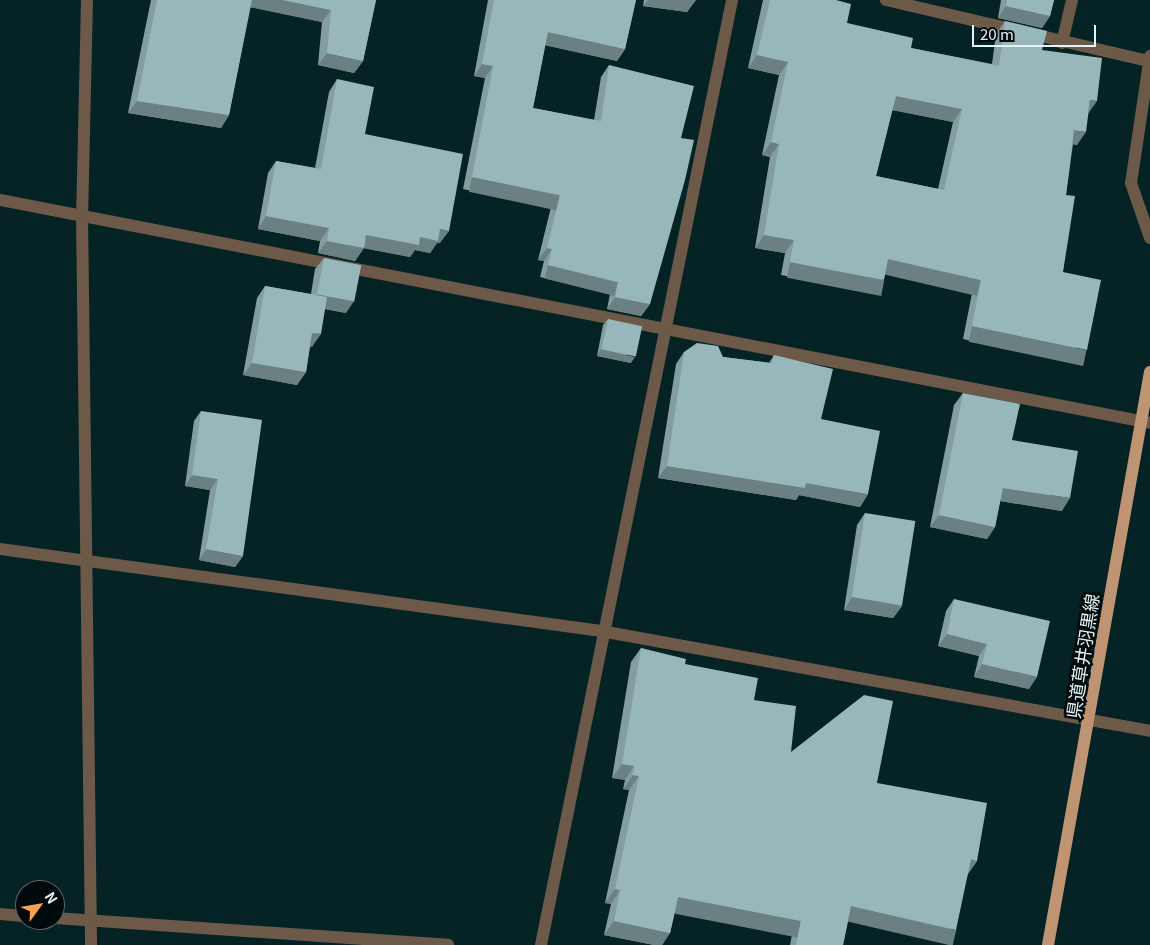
<!DOCTYPE html>
<html>
<head>
<meta charset="utf-8">
<style>
	body { margin:0 }
	#map { position:relative; width:1150px; height:945px; overflow:hidden; background:#052225; font-family:Georgia,"Noto Sans JP",serif }
	div>[style] { position:absolute }
	[style*='--x'] { left:calc(var(--x)*1px); top:calc(var(--y)*1px); width:calc(var(--w)*1px); rotate:calc(var(--a)*1deg) }
	.minor>* { height:12px; margin:-6px; padding:0 6px; transform-origin:6px; border-radius:6px; background:#6d5948 }
	.major>* { height:12px; margin:-6px; padding:0 6px; transform-origin:6px; border-radius:6px; background:#bf9472 }
	.wall>* { inset:0; background:#839da1 }
	.shaded-wall>* { inset:0; background:#6a8083; transform-origin:0 0 }
	.building>* { inset:0; background:#98b7bb; transform-origin:0 0 }
	span { translate:-50% -50%; white-space:nowrap; text-align:center; line-height:1.15; -webkit-text-stroke:5px #02090b; paint-order:stroke }
	.street-label { font-size:18px; color:#e4f4f6 }
	.north { position:absolute; left:15px; top:880px; width:50px; height:50px; box-sizing:border-box; background:#02090b; border:1px solid #5c6769; border-radius:50%; rotate:58deg; font-size:14px; font-weight:700; line-height:20px; text-align:center; color:#e4f4f6 }
	.north::after { content:''; display:block; margin:auto; width:18px; height:22px; background:#f99f4d; clip-path:polygon(50% 0,100% 100%,50% 72%,0 100%) }
	.scale { position:absolute; left:972px; top:25px; width:124px; height:22px; box-sizing:border-box; border:2px solid #e4f4f6; border-top:0; padding-left:6px; font-size:15px; line-height:18px; white-space:nowrap; color:#e4f4f6; -webkit-text-stroke:4px #02090b; paint-order:stroke }
</style>
</head>
<body>
<div id="map">
	<div class="minor">
		<div style="--x:87;--y:0;--w:214;--a:91.3"></div>
		<div style="--x:82;--y:214;--w:731;--a:89.29"></div>
		<div style="--x:886;--y:0;--w:270;--a:13.1"></div>
		<div style="--x:1062;--y:43;--w:44;--a:-76.9"></div>
		<div style="--x:1150;--y:56;--w:128;--a:98.5"></div>
		<div style="--x:1131;--y:183;--w:58;--a:70.9"></div>
		<div style="--x:0;--y:200;--w:1171;--a:10.97"></div>
		<div style="--x:0;--y:549;--w:607;--a:7.77"></div>
		<div style="--x:601;--y:631;--w:558;--a:10.32"></div>
		<div style="--x:0;--y:914;--w:25;--a:5"></div>
		<div style="--x:55;--y:918;--w:394;--a:3.9"></div>
		<div style="--x:541;--y:945;--w:964;--a:-78.57"></div>
	</div>
	<div class="major">
		<div style="--x:1048;--y:945;--w:582;--a:-79.91"></div>
	</div>
	<div class="wall">
		<div style="clip-path:polygon(151px 0,376px 0,363px 61px,354px 73px,318px 65px,322px 22px,250px 7px,229px 115px,221px 128px,128px 113px)"></div>
		<div style="clip-path:polygon(488px 0,636px 0,625px 49px,617px 61px,545px 45px,533px 108px,594px 120px,601px 77px,609px 65px,681px 138px,650px 304px,641px 316px,607px 309px,610px 294px,540px 277px,544px 261px,538px 260px,551px 207px,463px 189px,485px 78px,474px 76px)"></div>
		<div style="clip-path:polygon(644px 0,696px 0,687px 12px,643px 6px)"></div>
		<div style="clip-path:polygon(evenodd,763px 0,836px 0,847px 23px,911px 48px,992px 64px,996px 34px,1005px 21px,1042px 50px,1088px 114px,1077px 145px,1073px 144px,1066px 195px,1063px 272px,1078px 363px,963px 339px,972px 293px,885px 273px,875px 293px,781px 275px,785px 253px,755px 248px,770px 157px,762px 155px,779px 75px,748px 68px,763px 0,892px 110px,953px 122px,938px 189px,876px 176px,892px 110px)"></div>
		<div style="clip-path:polygon(1001px 0,1054px 0,1050px 16px,1042px 28px,998px 18px)"></div>
		<div style="clip-path:polygon(337px 79px,365px 134px,440px 243px,437px 243px,430px 253px,415px 250px,410px 257px,364px 248px,355px 261px,318px 253px,320px 241px,258px 229px,268px 173px,276px 161px,315px 168px,329px 92px)"></div>
		<div style="clip-path:polygon(324px 258px,346px 313px,325px 309px,312px 347px,310px 346px,306px 372px,297px 385px,243px 375px,257px 298px,265px 286px,311px 294px,315px 269px)"></div>
		<div style="clip-path:polygon(608px 319px,631px 363px,597px 356px,603px 325px)"></div>
		<div style="clip-path:polygon(684px 352px,769px 363px,774px 355px,821px 419px,868px 494px,860px 507px,799px 495px,796px 500px,658px 478px,676px 364px)"></div>
		<div style="clip-path:polygon(963px 393px,1012px 440px,1062px 511px,1000px 501px,995px 527px,987px 539px,930px 527px,954px 405px)"></div>
		<div style="clip-path:polygon(201px 411px,243px 556px,235px 567px,199px 560px,210px 490px,185px 486px,194px 421px)"></div>
		<div style="clip-path:polygon(865px 513px,902px 606px,893px 618px,844px 610px,857px 525px)"></div>
		<div style="clip-path:polygon(954px 599px,1029px 689px,974px 677px,979px 656px,938px 646px,946px 611px)"></div>
		<div style="clip-path:polygon(641px 648px,685px 664px,754px 700px,791px 752px,877px 783px,977px 861px,968px 874px,946px 943px,848px 921px,843px 945px,790px 945px,792px 935px,675px 912px,670px 933px,662px 945px,654px 945px,604px 935px,611px 904px,605px 903px,629px 790px,623px 789px,625px 780px,612px 778px,631px 662px)"></div>
	</div>
	<div class="shaded-wall">
		<div style="clip-path:polygon(249px 0,283px 0,331px 10px,322px 22px,244px 6px)"></div>
		<div style="clip-path:polygon(648px 0,695px 0,687px 12px,643px 6px)"></div>
		<div style="clip-path:polygon(1006px 6px,1050px 16px,1042px 28px,998px 18px)"></div>
		<div style="clip-path:polygon(548px 32px,625px 49px,617px 61px,539px 44px)"></div>
		<div style="clip-path:polygon(327px 53px,363px 61px,354px 73px,318px 65px)"></div>
		<div style="clip-path:polygon(757px 55px,788px 62px,779px 75px,748px 68px)"></div>
		<div style="clip-path:polygon(482px 64px,493px 66px,485px 78px,474px 76px)"></div>
		<div style="clip-path:polygon(896px 96px,962px 109px,953px 122px,887px 109px)"></div>
		<div style="clip-path:polygon(1090px 100px,1097px 101px,1088px 114px)"></div>
		<div style="clip-path:polygon(137px 101px,229px 115px,221px 128px,128px 113px)"></div>
		<div style="clip-path:polygon(1074px 130px,1086px 132px,1077px 145px,1065px 143px)"></div>
		<div style="clip-path:polygon(771px 142px,779px 144px,770px 157px,762px 155px)"></div>
		<div style="left:472px;top:177px;width:90px;height:15px;rotate:12deg"></div>
		<div style="clip-path:polygon(266px 216px,329px 228px,320px 241px,258px 229px)"></div>
		<div style="clip-path:polygon(440px 229px,449px 231px,440px 243px,437px 243px,430px 253px,415px 250px,410px 257px,357px 247px,366px 235px,420px 237px)"></div>
		<div style="clip-path:polygon(764px 235px,794px 240px,785px 253px,755px 248px)"></div>
		<div style="clip-path:polygon(327px 241px,364px 248px,355px 261px,318px 253px)"></div>
		<div style="clip-path:polygon(547px 248px,552px 249px,544px 261px,538px 260px)"></div>
		<div style="left:888px;top:259px;width:95px;height:16px;rotate:13deg"></div>
		<div style="left:790px;top:262px;width:96px;height:16px;rotate:11deg"></div>
		<div style="left:548px;top:265px;width:72px;height:14px;rotate:14deg"></div>
		<div style="clip-path:polygon(317px 294px,354px 301px,346px 313px,309px 306px)"></div>
		<div style="clip-path:polygon(615px 297px,650px 304px,641px 316px,607px 309px)"></div>
		<div style="left:972px;top:326px;width:117px;height:16px;rotate:12deg"></div>
		<div style="clip-path:polygon(312px 333px,321px 334px,312px 347px,304px 345px)"></div>
		<div style="clip-path:polygon(601px 349px,635px 357px,631px 363px,597px 356px)"></div>
		<div style="clip-path:polygon(252px 363px,306px 372px,297px 385px,243px 375px)"></div>
		<div style="clip-path:polygon(667px 466px,806px 483px,868px 494px,860px 507px,799px 495px,796px 500px,658px 478px)"></div>
		<div style="clip-path:polygon(192px 475px,218px 479px,210px 490px,185px 486px)"></div>
		<div style="clip-path:polygon(1003px 488px,1070px 498px,1062px 511px,994px 500px)"></div>
		<div style="clip-path:polygon(939px 515px,995px 527px,987px 539px,930px 527px)"></div>
		<div style="clip-path:polygon(206px 549px,243px 556px,235px 567px,199px 560px)"></div>
		<div style="clip-path:polygon(852px 597px,902px 606px,893px 618px,844px 610px)"></div>
		<div style="clip-path:polygon(947px 634px,987px 644px,979px 656px,938px 646px)"></div>
		<div style="clip-path:polygon(982px 664px,1037px 677px,1029px 689px,974px 677px)"></div>
		<div style="clip-path:polygon(622px 764px,634px 766px,625px 780px,612px 778px)"></div>
		<div style="clip-path:polygon(633px 775px,639px 776px,629px 790px,623px 789px)"></div>
		<div style="clip-path:polygon(971px 859px,977px 861px,968px 874px)"></div>
		<div style="clip-path:polygon(615px 889px,620px 890px,611px 904px,605px 903px)"></div>
		<div style="left:678px;top:897px;width:125px;height:17px;rotate:11deg"></div>
		<div style="left:851px;top:906px;width:108px;height:16px;rotate:13deg"></div>
		<div style="clip-path:polygon(614px 921px,670px 933px,662px 945px,654px 945px,604px 935px)"></div>
	</div>
	<div class="building">
		<div style="clip-path:polygon(157px 0,252px 0,229px 115px,137px 101px)"></div>
		<div style="clip-path:polygon(283px 0,376px 0,363px 61px,327px 53px,331px 10px)"></div>
		<div style="clip-path:polygon(494px 0,636px 0,625px 49px,548px 32px,533px 108px,601px 121px,609px 65px,694px 86px,681px 138px,694px 140px,685px 180px,650px 304px,615px 297px,618px 282px,548px 265px,552px 249px,547px 248px,560px 195px,472px 177px,493px 66px,482px 64px)"></div>
		<div style="clip-path:polygon(evenodd,770px 0,836px 0,851px 4px,847px 23px,913px 38px,911px 48px,999px 66px,1005px 21px,1047px 31px,1042px 50px,1102px 58px,1097px 101px,1090px 100px,1086px 132px,1074px 130px,1066px 195px,1075px 196px,1063px 272px,1101px 280px,1087px 350px,972px 326px,981px 280px,888px 259px,884px 280px,790px 262px,794px 240px,764px 235px,779px 144px,771px 142px,788px 62px,757px 55px,770px 0,896px 96px,962px 109px,944px 190px,876px 176px,896px 96px)"></div>
		<div style="clip-path:polygon(1007px 0,1054px 0,1050px 16px,1006px 6px)"></div>
		<div style="clip-path:polygon(337px 79px,374px 87px,365px 134px,463px 154px,449px 231px,440px 229px,438px 241px,420px 237px,419px 245px,366px 235px,364px 248px,327px 241px,329px 228px,266px 216px,276px 161px,321px 169px)"></div>
		<div style="left:324px;top:258px;width:38px;height:37px;rotate:11deg"></div>
		<div style="clip-path:polygon(265px 286px,327px 297px,321px 334px,312px 333px,306px 372px,252px 363px)"></div>
		<div style="left:608px;top:319px;width:35px;height:31px;rotate:12deg"></div>
		<div style="clip-path:polygon(697px 343px,718px 346px,723px 357px,772px 363px,774px 355px,833px 369px,821px 419px,880px 431px,868px 494px,806px 483px,805px 488px,667px 466px,684px 352px)"></div>
		<div style="clip-path:polygon(963px 393px,1020px 404px,1012px 440px,1078px 451px,1070px 498px,1003px 488px,995px 527px,939px 515px)"></div>
		<div style="clip-path:polygon(201px 411px,262px 420px,243px 556px,206px 549px,218px 479px,192px 475px)"></div>
		<div style="left:865px;top:513px;width:51px;height:85px;rotate:9deg"></div>
		<div style="clip-path:polygon(954px 599px,1050px 621px,1037px 677px,982px 664px,987px 644px,947px 634px)"></div>
		<div style="clip-path:polygon(641px 648px,686px 659px,685px 664px,758px 678px,754px 700px,796px 706px,791px 752px,864px 695px,893px 701px,877px 783px,987px 803px,977px 861px,971px 859px,956px 930px,851px 906px,843px 945px,796px 945px,801px 921px,678px 897px,670px 933px,614px 921px,620px 890px,615px 889px,639px 776px,633px 775px,634px 766px,622px 764px)"></div>
	</div>
	<div class="street-label">
		<span style="left:1082px;top:656px;rotate:-81deg">県道草井羽黒線</span>
	</div>
	<div class="north">N</div>
	<div class="scale">20 m</div>
</div>
</body>
</html>
